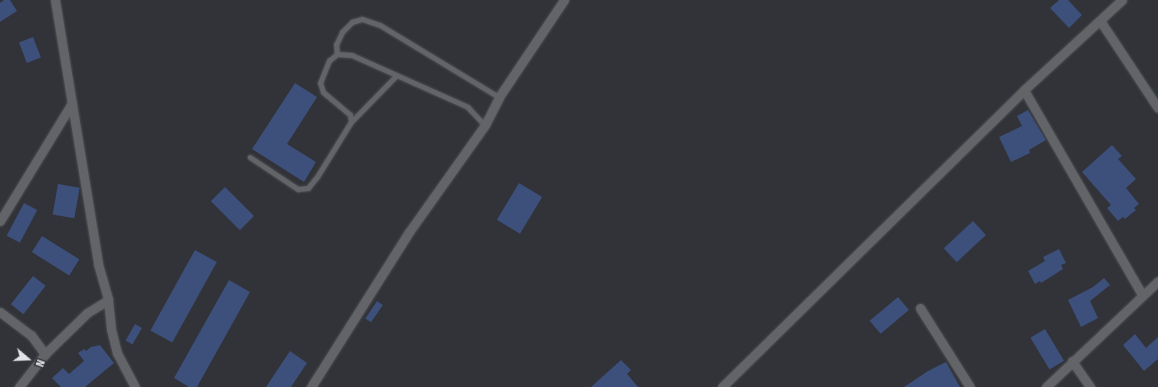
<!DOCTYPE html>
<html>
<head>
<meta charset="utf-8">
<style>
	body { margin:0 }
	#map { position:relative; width:1158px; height:387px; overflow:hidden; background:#313338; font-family:"Fira Sans Condensed",sans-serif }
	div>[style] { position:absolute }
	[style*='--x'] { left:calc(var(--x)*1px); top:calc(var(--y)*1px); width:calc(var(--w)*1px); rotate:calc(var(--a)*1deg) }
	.building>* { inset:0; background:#3d4f7b; transform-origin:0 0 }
	.roads { filter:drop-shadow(0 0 1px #4d4f54) drop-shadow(0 0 1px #4d4f54) }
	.service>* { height:4.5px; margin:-2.25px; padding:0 2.25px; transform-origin:2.25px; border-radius:2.25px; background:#636467 }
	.minor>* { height:9px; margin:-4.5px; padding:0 4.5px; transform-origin:4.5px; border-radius:4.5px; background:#636467 }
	span { translate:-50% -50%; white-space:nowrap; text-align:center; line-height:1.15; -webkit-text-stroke:3.5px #313338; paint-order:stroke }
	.north { position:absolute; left:8px; top:339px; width:40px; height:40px; -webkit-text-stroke:3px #313338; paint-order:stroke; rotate:109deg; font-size:11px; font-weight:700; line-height:16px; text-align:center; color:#e2e3e6 }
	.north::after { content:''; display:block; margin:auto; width:14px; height:18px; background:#e2e3e6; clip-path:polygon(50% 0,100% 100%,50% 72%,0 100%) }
</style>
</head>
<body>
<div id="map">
	<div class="building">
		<div style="clip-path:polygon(4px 0,10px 0,17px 11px,0 22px,0 3px)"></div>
		<div style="clip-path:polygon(1059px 0,1068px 0,1082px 15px,1069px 28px,1050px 8px)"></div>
		<div style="left:33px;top:37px;width:22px;height:15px;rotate:69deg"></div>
		<div style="clip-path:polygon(295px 83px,317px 97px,287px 144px,316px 162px,304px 182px,252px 149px)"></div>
		<div style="clip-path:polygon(1028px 110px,1046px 140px,1029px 150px,1030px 153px,1011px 162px,999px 137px,1022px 126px,1017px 116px)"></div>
		<div style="clip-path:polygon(1112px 145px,1122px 156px,1118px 159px,1136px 179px,1126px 188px,1139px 204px,1134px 208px,1136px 210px,1125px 219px,1123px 217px,1118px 221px,1107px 208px,1111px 205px,1082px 172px)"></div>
		<div style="left:519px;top:183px;width:27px;height:43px;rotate:31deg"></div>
		<div style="left:58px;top:184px;width:22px;height:31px;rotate:10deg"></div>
		<div style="left:225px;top:187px;width:41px;height:20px;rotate:45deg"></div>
		<div style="left:24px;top:203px;width:15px;height:37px;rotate:28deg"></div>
		<div style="left:973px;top:221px;width:19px;height:40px;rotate:47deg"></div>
		<div style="left:42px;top:236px;width:44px;height:19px;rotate:32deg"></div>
		<div style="clip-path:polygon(1059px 249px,1066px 263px,1061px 265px,1063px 269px,1041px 283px,1040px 281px,1035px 284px,1028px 271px,1045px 261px,1043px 257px)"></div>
		<div style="left:195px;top:250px;width:25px;height:92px;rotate:29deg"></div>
		<div style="left:33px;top:276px;width:16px;height:36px;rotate:38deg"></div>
		<div style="clip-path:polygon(1104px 278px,1110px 285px,1090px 301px,1098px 318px,1081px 327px,1068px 300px,1093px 287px)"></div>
		<div style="clip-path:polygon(229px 280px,250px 292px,197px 387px,189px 387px,174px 378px)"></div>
		<div style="left:898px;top:297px;width:17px;height:37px;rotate:50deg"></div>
		<div style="left:377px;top:301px;width:7px;height:21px;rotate:34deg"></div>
		<div style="left:135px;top:324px;width:8px;height:19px;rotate:30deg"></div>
		<div style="left:1045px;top:329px;width:37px;height:17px;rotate:59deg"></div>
		<div style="clip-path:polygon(1135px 334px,1146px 348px,1158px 337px,1158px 359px,1144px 371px,1123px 345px)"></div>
		<div style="clip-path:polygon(100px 345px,114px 363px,85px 387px,61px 387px,52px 378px,63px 368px,69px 374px,84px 361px,78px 353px,84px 349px,86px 351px,91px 347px)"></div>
		<div style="clip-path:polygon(290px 351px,307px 363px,291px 387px,266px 387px)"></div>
		<div style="clip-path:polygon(621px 360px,631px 370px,627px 374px,638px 387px,591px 387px)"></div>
		<div style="clip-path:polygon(946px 362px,960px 387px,904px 387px,928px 371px)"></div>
	</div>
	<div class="roads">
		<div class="service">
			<div style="--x:337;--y:54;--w:9;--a:-96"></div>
			<div style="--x:336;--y:45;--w:14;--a:-65"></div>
			<div style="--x:342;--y:32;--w:14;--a:-45"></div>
			<div style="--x:352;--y:22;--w:10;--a:-17"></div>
			<div style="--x:362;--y:19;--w:19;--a:18"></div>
			<div style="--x:380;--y:25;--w:139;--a:31.2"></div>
			<div style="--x:351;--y:122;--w:64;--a:-45.6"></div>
			<div style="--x:250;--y:157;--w:58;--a:33.7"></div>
			<div style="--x:298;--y:189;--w:10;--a:-6"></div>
			<div style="--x:308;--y:188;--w:14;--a:-51"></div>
			<div style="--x:317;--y:177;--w:65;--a:-58.3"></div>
			<div style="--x:351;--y:122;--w:7;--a:-98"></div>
			<div style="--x:350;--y:115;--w:35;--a:-140"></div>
			<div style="--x:323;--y:92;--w:9;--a:-108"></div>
			<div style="--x:320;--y:83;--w:24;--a:-68"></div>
			<div style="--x:329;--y:61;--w:11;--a:-41"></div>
			<div style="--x:337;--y:54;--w:15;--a:4"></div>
			<div style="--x:352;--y:55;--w:127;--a:24.1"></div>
			<div style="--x:468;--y:107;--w:25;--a:47"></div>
		</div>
		<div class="minor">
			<div style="--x:55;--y:0;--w:267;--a:80.7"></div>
			<div style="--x:98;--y:264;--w:37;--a:74"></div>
			<div style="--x:108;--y:300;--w:29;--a:84"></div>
			<div style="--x:111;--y:329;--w:25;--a:76"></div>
			<div style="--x:117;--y:353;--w:38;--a:62"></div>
			<div style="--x:1101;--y:22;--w:103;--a:56.5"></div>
			<div style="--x:1024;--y:90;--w:236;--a:60"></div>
			<div style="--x:0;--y:221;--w:138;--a:-58.6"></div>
			<div style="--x:920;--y:308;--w:93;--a:57.7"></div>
			<div style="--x:0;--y:312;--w:39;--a:37"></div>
			<div style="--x:31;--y:335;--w:24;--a:54"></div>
			<div style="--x:1072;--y:361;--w:32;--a:55"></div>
			<div style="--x:19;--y:387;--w:42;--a:-51.8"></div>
			<div style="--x:45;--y:354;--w:59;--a:-44.3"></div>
			<div style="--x:87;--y:313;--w:25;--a:-32"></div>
			<div style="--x:311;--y:387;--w:183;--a:-57.7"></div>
			<div style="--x:409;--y:232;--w:131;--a:-54.6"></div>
			<div style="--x:485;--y:125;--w:31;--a:-63"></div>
			<div style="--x:499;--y:97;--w:117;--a:-56.2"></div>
			<div style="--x:722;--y:387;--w:424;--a:-44.5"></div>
			<div style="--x:1024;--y:90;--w:133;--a:-42.6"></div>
			<div style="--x:1046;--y:387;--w:154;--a:-43.4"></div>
		</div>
	</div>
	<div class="north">N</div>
</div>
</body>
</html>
